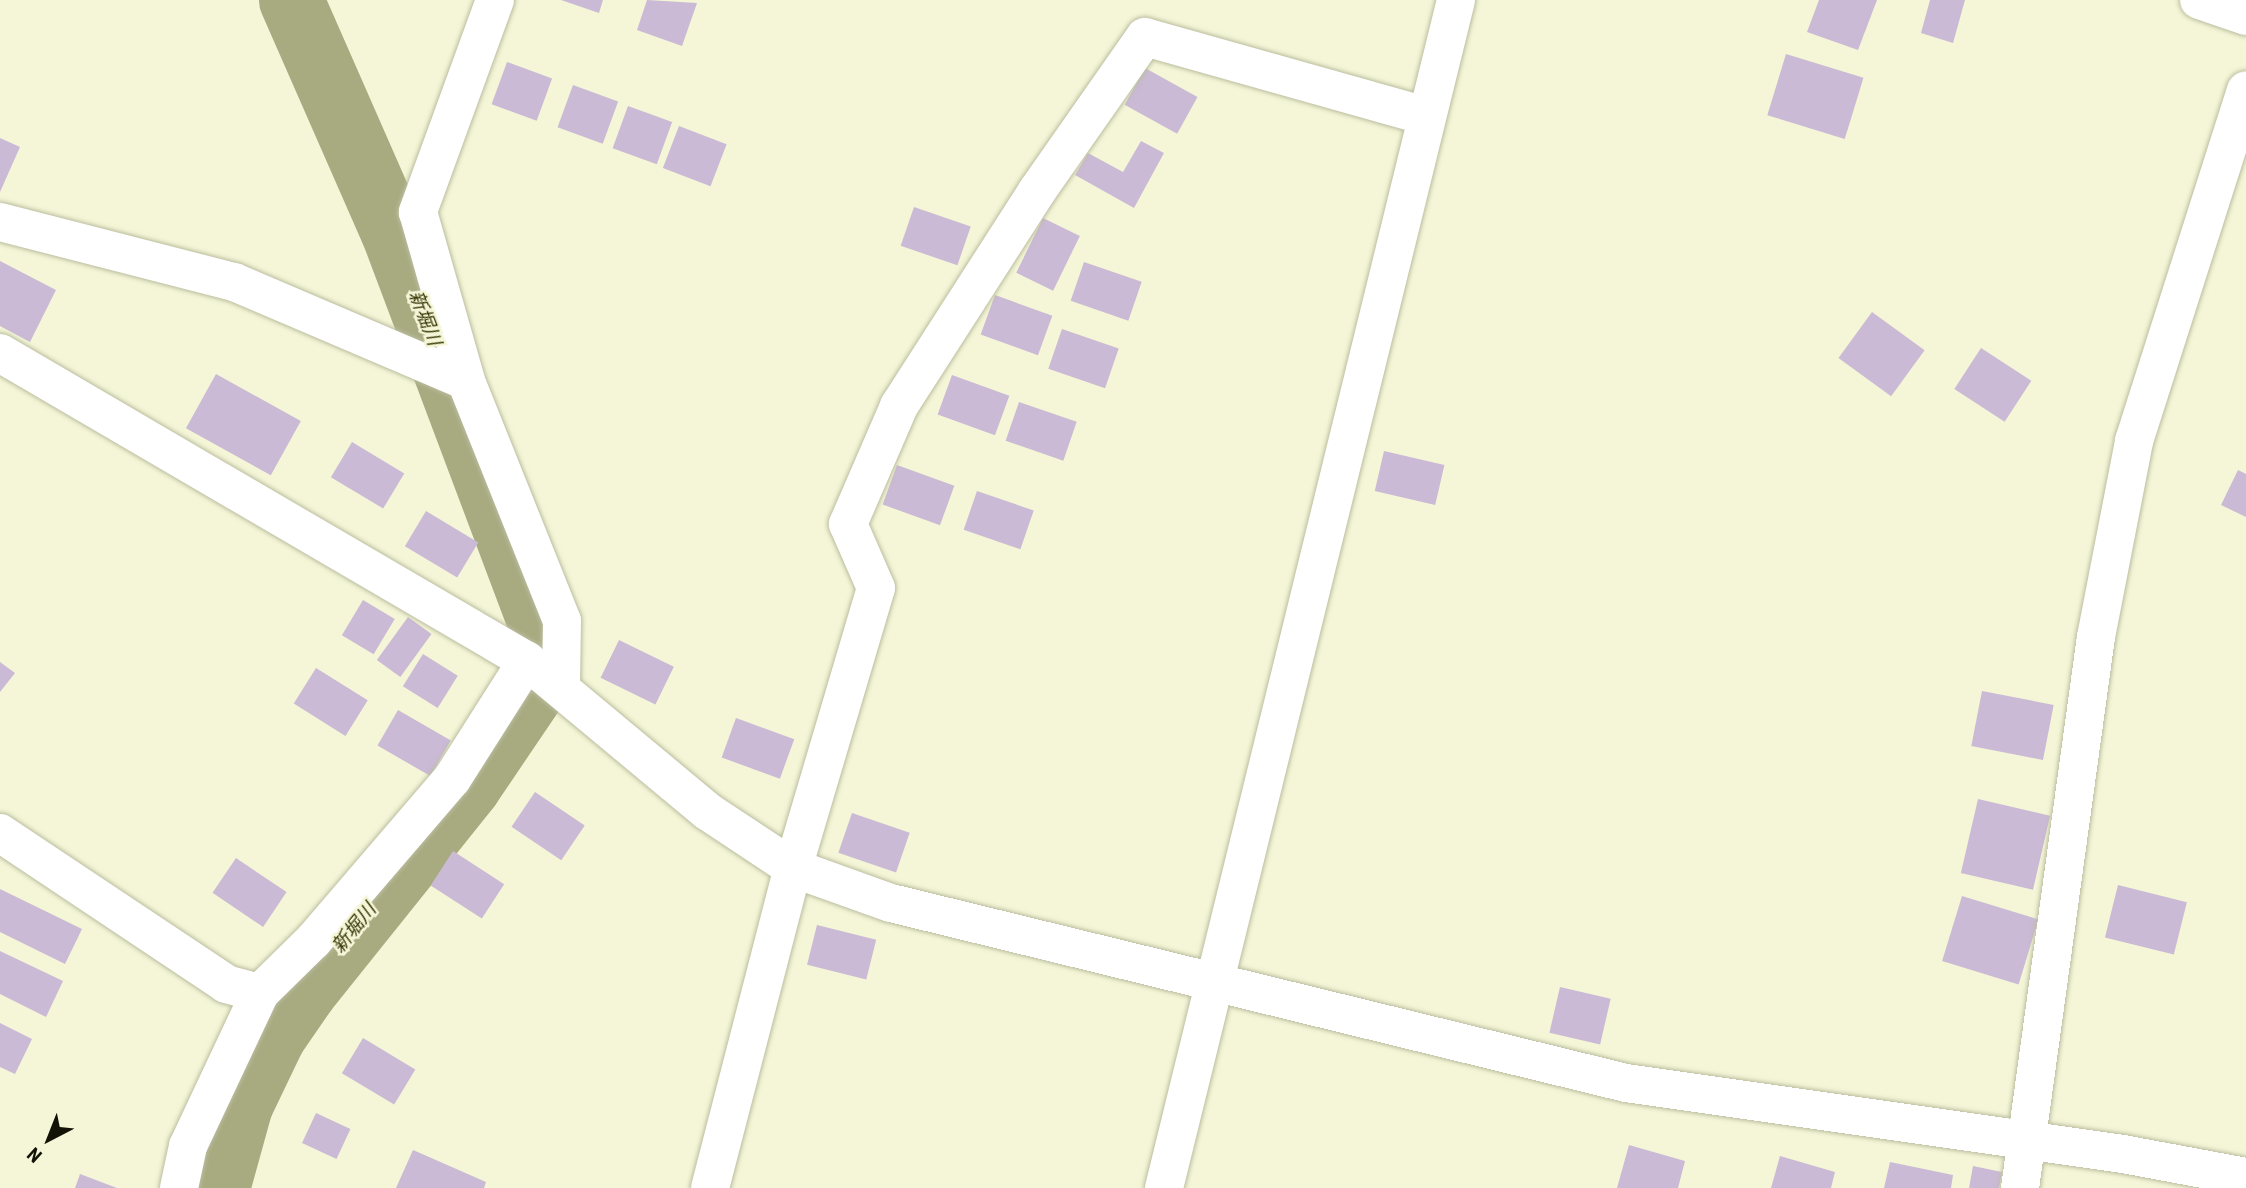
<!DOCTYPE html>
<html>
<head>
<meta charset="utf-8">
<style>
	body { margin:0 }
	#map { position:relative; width:2246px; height:1188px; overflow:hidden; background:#f4f6d7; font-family:"Roboto Condensed","Noto Sans JP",sans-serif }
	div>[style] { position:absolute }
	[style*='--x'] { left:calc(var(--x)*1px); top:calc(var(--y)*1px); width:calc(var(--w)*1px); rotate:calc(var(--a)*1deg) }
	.stream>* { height:10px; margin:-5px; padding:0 5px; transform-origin:5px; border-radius:5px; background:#a8aa80 }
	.river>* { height:65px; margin:-32.5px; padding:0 32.5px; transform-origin:32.5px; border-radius:32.5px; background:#a8aa80 }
	.building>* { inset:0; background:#cabad5; transform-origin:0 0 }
	.roads { filter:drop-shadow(0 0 2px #bbbd9f) drop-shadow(0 0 2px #bbbd9f) }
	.minor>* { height:38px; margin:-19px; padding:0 19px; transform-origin:19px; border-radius:19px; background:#fff }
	span { translate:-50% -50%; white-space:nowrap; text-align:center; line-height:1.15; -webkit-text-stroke:5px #f4f6d7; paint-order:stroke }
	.water-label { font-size:19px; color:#323200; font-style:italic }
	.north { position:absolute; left:14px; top:1104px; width:70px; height:70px; -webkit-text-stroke:5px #f4f6d7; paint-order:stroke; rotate:222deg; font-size:19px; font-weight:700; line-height:28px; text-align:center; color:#121207 }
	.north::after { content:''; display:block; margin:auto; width:24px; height:32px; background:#121207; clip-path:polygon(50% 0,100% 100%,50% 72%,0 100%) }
</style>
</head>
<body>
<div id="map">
	<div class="stream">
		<div style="--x:393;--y:232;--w:32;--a:-70"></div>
	</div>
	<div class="river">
		<div style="--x:291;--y:0;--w:253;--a:66.3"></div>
		<div style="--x:393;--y:232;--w:426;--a:69.4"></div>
		<div style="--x:543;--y:631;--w:11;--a:100"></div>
		<div style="--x:217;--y:1188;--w:86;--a:-74.5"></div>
		<div style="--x:240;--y:1105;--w:76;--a:-64.4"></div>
		<div style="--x:273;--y:1036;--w:55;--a:-55.4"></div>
		<div style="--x:304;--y:991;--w:263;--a:-51.3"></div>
		<div style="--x:468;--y:786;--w:116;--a:-55.9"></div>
	</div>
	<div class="building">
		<div style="clip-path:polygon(561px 0,603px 0,599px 13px)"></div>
		<div style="clip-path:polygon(647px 0,697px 3px,682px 46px,637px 30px)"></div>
		<div style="clip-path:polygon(1819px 0,1877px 0,1858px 50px,1807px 32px)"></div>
		<div style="clip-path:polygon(1930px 0,1965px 0,1953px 43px,1921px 33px)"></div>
		<div style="left:1786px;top:54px;width:81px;height:64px;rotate:17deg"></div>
		<div style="left:507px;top:62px;width:48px;height:45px;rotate:20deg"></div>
		<div style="left:1145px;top:68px;width:60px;height:42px;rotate:29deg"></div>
		<div style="left:573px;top:85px;width:48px;height:45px;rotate:20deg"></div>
		<div style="left:628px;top:106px;width:47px;height:45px;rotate:20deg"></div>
		<div style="left:679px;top:126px;width:51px;height:45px;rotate:21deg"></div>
		<div style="clip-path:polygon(0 138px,20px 147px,0 192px)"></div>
		<div style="clip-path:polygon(1141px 141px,1164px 153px,1134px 208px,1075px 175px,1088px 153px,1123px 172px)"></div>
		<div style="left:914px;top:207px;width:60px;height:41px;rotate:19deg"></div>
		<div style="left:1043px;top:218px;width:41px;height:61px;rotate:26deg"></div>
		<div style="clip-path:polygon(0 261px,56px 290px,30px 342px,0 326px)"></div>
		<div style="left:1084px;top:262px;width:61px;height:41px;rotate:19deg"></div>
		<div style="left:995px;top:295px;width:61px;height:42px;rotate:20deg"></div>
		<div style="left:1872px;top:312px;width:65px;height:57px;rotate:36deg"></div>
		<div style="left:1062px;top:329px;width:60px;height:42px;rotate:19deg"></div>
		<div style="left:1981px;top:348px;width:60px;height:49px;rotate:33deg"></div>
		<div style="left:216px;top:374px;width:97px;height:62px;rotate:29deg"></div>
		<div style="left:952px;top:375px;width:61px;height:42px;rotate:20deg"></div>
		<div style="left:1019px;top:402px;width:61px;height:41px;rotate:19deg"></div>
		<div style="left:352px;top:442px;width:61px;height:41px;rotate:31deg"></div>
		<div style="left:1384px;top:451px;width:62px;height:41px;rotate:13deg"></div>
		<div style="left:897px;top:465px;width:61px;height:42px;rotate:20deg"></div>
		<div style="clip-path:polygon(2238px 470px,2246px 474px,2246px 517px,2221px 505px)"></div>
		<div style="left:977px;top:491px;width:60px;height:41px;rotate:19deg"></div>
		<div style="left:426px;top:511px;width:61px;height:41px;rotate:31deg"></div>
		<div style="left:363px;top:600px;width:37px;height:41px;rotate:31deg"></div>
		<div style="left:408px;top:617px;width:29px;height:53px;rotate:36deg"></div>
		<div style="left:619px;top:640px;width:61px;height:42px;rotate:26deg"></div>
		<div style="left:423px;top:654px;width:41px;height:38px;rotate:32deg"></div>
		<div style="clip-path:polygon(0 662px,15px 673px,0 692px)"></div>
		<div style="left:316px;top:668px;width:61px;height:42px;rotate:32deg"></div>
		<div style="left:1982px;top:691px;width:73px;height:56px;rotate:11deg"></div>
		<div style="left:398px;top:710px;width:61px;height:41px;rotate:30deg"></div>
		<div style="left:736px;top:718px;width:62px;height:42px;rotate:20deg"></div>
		<div style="left:535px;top:792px;width:60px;height:42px;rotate:34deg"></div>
		<div style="left:1978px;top:799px;width:74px;height:76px;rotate:13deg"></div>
		<div style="left:852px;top:813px;width:61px;height:42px;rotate:19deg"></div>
		<div style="left:453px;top:851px;width:61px;height:41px;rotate:33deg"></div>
		<div style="left:236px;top:858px;width:61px;height:42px;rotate:34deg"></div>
		<div style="left:2118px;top:885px;width:71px;height:54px;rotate:14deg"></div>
		<div style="clip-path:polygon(0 889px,82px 929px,65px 964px,0 932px)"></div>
		<div style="left:1962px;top:896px;width:80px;height:68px;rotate:17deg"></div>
		<div style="left:817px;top:925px;width:61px;height:41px;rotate:14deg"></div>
		<div style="clip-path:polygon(0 951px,63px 981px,46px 1017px,0 994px)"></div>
		<div style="left:1560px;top:987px;width:52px;height:47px;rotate:13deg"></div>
		<div style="clip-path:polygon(0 1023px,32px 1039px,15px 1074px,0 1067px)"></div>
		<div style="left:363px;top:1038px;width:61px;height:41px;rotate:31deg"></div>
		<div style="left:316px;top:1113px;width:38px;height:33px;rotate:25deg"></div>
		<div style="clip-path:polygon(1629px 1145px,1685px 1161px,1678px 1188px,1617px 1188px)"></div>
		<div style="clip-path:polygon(413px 1150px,486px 1182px,484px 1188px,396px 1188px)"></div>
		<div style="clip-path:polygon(1780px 1156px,1835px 1172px,1831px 1188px,1771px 1188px)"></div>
		<div style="clip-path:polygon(1890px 1162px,1953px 1175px,1951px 1188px,1884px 1188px)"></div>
		<div style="clip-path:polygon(1973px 1166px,2002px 1172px,1999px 1188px,1969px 1188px)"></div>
		<div style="clip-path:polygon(80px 1174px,117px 1188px,75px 1188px)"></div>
	</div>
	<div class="roads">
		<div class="minor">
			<div style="--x:495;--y:0;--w:226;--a:110"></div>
			<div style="--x:418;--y:212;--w:176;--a:74.1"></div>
			<div style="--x:466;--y:381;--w:258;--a:68.2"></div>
			<div style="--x:562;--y:621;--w:66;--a:90.9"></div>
			<div style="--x:2199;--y:0;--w:50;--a:18.8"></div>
			<div style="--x:0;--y:222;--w:242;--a:14.4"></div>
			<div style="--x:234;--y:282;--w:252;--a:23.1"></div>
			<div style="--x:0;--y:353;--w:610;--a:30.3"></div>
			<div style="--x:527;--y:661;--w:234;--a:39.8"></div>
			<div style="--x:707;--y:811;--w:103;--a:33.5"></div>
			<div style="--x:793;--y:868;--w:104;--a:19.7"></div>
			<div style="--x:891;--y:903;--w:757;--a:13.76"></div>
			<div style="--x:1626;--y:1083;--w:502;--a:8.13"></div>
			<div style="--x:2123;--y:1154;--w:125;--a:10.6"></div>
			<div style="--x:0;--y:833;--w:272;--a:33.7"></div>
			<div style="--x:226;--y:984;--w:35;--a:15"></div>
			<div style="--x:179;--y:1188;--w:43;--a:-77.9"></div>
			<div style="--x:188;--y:1146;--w:169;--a:-64.8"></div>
			<div style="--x:260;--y:993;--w:74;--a:-44.5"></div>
			<div style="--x:313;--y:941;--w:213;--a:-49.4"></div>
			<div style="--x:452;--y:779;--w:140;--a:-57.6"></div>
			<div style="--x:710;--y:1188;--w:331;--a:-75.5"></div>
			<div style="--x:793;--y:868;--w:292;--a:-73.5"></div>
			<div style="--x:876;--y:588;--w:70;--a:-113.6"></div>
			<div style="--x:848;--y:524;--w:129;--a:-66.6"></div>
			<div style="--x:899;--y:406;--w:255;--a:-57.3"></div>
			<div style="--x:1037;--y:191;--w:188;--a:-55"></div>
			<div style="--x:1145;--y:37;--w:292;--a:15.7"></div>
			<div style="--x:1164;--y:1188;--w:1223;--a:-76.19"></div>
			<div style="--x:2020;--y:1188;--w:556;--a:-82.15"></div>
			<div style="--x:2096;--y:637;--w:200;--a:-79"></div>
			<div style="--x:2134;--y:441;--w:368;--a:-72.3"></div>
		</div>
	</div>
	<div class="water-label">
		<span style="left:425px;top:318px;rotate:69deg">新堀川</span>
		<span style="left:354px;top:928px;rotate:-51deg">新堀川</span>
	</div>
	<div class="north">N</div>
</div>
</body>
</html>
